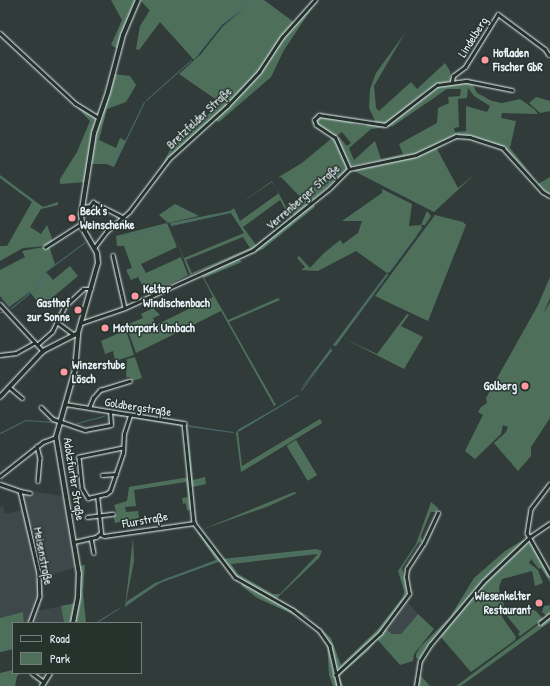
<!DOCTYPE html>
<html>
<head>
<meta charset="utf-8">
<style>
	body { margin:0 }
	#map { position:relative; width:550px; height:686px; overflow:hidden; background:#313c3a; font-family:"Patrick Hand",sans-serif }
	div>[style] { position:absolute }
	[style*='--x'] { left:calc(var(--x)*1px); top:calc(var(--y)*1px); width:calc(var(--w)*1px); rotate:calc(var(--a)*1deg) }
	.built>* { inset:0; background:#3e474a }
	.green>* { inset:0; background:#4e705b; transform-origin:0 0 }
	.stream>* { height:1px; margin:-0.5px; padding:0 0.5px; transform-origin:0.5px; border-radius:0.5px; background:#486a6f }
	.roads { filter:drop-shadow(0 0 1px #e8f1f8) drop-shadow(0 0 1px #e8f1f8) }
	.street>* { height:2.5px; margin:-1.25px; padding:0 1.25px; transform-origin:1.25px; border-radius:1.25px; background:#26332d }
	.secondary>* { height:4px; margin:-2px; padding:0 2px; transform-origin:2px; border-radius:2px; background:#26332d }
	.dots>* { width:11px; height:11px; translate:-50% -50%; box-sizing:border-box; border:2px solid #26332d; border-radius:50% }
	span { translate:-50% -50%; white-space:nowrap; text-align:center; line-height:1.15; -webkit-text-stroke:3px #26332d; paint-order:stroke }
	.street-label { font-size:12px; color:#e8f1f8 }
	.poi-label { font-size:12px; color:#e8f1f8; font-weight:700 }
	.left { translate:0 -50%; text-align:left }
	.right { translate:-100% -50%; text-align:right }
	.legend { position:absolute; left:12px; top:622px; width:130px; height:52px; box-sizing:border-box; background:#26332d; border:1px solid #747f7e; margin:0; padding:5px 7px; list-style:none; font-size:12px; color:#e8f1f8 }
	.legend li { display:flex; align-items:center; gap:8px; height:20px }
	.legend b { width:20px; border:1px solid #747f7e }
</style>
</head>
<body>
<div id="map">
	<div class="built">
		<div style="clip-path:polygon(17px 489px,63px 496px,76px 567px,43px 578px,43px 594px,39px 611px,61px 606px,64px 623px,24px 623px,23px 612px,0 618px,0 507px,3px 507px,5px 514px,22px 510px)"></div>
		<div style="clip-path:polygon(406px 600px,418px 614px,401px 634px,392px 634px,385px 628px)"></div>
	</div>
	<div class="green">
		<div style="clip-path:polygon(111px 0,138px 0,118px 49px,111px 45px,122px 20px)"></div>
		<div style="clip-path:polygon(140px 0,264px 0,295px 23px,309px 7px,312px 8px,284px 50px,271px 77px,219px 122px,213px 119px,160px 169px,171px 148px,221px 103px,179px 74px,201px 54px,223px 26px,244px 9px,222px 25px,194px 60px,160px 22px,139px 50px,136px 49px,140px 26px,150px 10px,158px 19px)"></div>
		<div style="clip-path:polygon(405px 33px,374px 86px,376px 108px,379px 111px,411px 82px,417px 89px,445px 63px,450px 71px,451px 80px,427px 90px,391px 121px,384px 124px,376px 123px,369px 108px,370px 89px,376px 73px)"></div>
		<div style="clip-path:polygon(114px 74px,130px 76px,136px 85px,126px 102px,107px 109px,99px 140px,116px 148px,120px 138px,126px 141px,114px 167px,106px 164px,92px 164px,96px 133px)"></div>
		<div style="clip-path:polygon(49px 78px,74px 103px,95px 118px,87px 182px,60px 184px,60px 179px,77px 152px,90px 121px)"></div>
		<div style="clip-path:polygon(evenodd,459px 83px,472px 83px,477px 93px,492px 101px,502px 103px,520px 99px,534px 109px,538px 114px,502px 113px,501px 118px,516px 121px,510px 148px,536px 180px,504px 147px,470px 136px,456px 135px,415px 154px,351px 166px,337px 139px,339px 137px,347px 146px,351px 143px,342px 132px,335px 137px,318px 126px,316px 121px,320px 116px,353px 121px,353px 124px,366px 126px,367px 124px,385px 126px,437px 86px,459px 83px,468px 88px,474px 96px,490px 106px,487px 112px,466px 106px,466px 131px,455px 132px,454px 128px,459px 127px,458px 99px,467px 98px,468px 88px,459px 83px,447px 89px,461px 89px,460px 96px,448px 97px,449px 103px,438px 108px,437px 123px,399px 144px,403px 154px,381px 159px,375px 141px,354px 160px,349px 148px,371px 129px,393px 126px,447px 89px)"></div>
		<div style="clip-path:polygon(536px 97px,550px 101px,550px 111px,540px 113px,529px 103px)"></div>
		<div style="clip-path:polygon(454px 137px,437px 149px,458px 188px,475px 174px,434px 212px,354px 171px,357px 167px,416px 156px)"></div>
		<div style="clip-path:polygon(332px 138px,339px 145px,347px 165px,346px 171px,294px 216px,287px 205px,298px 206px,304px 201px,281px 177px,277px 178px,302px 163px)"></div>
		<div style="clip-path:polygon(0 175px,43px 207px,58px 202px,58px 205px,41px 209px,30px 227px,41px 234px,47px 225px,53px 241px,46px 246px,23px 248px,0 261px,0 246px,7px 246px,32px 202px,0 178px)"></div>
		<div style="clip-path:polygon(550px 177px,550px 195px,538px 184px)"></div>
		<div style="clip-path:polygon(evenodd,272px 181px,292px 218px,252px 249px,190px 275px,170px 223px,230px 211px,272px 181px,272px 182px,279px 193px,240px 221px,234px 208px,272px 182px,272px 181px,280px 200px,290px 218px,256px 245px,243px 227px,280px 200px,272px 181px,231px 213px,244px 233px,184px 258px,171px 226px,231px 213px,272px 181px,243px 237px,250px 248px,192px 273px,186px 260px,243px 237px)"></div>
		<div style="clip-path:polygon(382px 189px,412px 204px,409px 226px,421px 225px,427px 211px,431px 216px,425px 225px,421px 225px,422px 228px,390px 272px,387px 273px,388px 275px,336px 346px,333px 345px,387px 273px,356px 251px,318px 271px,301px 270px,305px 267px,297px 258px,299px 256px,310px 268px,324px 253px,340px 240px,343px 244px,358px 233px,362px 221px,342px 221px,382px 193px)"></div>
		<div style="clip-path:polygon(175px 204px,199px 216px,168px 223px,159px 215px)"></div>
		<div style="clip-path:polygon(313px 204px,315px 207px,263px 249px,241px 258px,263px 244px)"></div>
		<div style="clip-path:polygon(435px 215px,463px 222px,466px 225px,428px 321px,375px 296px)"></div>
		<div style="clip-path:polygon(167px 223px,177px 247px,141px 264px,146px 273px,181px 257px,188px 275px,148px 296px,138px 277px,131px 280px,126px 270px,132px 268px,124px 246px,117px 246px,116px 236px)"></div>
		<div style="clip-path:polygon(49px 246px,55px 264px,46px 272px,53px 280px,70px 266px,78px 276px,41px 307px,30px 292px,9px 307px,0 296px,0 270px,25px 257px,22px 251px)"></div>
		<div style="clip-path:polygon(237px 258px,242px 262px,204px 278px,228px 320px,278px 298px,280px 300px,229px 322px,276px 405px,274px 406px,221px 311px,136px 353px,126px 325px,143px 318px,141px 314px,153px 308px,160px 315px,153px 318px,156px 325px,213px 297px,202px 276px)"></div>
		<div style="clip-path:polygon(550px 277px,550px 298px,543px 314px,550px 302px,550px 418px,531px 447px,531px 456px,518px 471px,494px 443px,506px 432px,508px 427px,503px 425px,501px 434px,475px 459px,465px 451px,483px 415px,478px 412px,481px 407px,487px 403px,486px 398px,538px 305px)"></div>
		<div style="clip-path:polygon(407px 314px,409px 315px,401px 326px,423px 337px,404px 369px,343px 338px,377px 354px)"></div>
		<div style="clip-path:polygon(126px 330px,134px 355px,115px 361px,113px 351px,105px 354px,101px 341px)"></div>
		<div style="clip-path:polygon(331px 348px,332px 351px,298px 392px)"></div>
		<div style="clip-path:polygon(135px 357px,142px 378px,132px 381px,130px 377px,126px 377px,127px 359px)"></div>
		<div style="clip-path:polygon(303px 393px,238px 432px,242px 466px,320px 419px,322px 423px,241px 472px,236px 433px,188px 426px,193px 480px,205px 477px,206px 484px,193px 487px,191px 484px,187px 425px,236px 433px,239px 429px)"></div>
		<div style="left:296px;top:440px;width:41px;height:11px;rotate:59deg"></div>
		<div style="clip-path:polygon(189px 477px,192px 509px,187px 511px,186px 503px,183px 504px,182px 498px,188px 497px,186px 482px,134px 490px,136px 506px,125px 507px,126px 512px,138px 511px,139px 518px,115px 523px,113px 515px,117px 514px,114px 505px,127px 501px,129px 487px)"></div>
		<div style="clip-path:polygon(294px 492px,297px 493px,269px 506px,201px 530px)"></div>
		<div style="clip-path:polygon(431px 502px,438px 508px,437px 512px,431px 512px,421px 536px,423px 543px,419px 542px,402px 568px,407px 590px,404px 599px,379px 632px,341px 668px,336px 668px,328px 639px,312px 621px,331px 638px,341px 665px,378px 629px,403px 597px,404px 591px,398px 571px,416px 544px)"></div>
		<div style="clip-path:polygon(197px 532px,200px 532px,221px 561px,157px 584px,125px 607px,133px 538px,134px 561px,126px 602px,155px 583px,216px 560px)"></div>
		<div style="clip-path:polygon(523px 540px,525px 541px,481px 582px,424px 650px,420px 659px,416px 658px,416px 654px,421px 646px,450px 617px,474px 578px,505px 551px)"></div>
		<div style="clip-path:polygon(527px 543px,531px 544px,550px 575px,550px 582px,541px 568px,539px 569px,531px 559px,529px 563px,538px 570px,543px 583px,535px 586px,532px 571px,502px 579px,499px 587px,500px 598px,504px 604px,502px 617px,516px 637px,515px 640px,471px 672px,440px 636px,486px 581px)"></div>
		<div style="clip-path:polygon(evenodd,316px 549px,322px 551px,319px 558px,275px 600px,237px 577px,222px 559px,316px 549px,318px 554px,280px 594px,273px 594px,238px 574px,231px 564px,318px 554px)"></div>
		<div style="clip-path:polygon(85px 565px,83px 592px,86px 623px,74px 623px,79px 602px,80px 566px)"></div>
		<div style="clip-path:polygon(241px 581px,280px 603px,280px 600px,311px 618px,294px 611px,302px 616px,299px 617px,257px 598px,242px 586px)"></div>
		<div style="clip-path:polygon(76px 603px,71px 623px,64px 623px,61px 606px)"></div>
		<div style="clip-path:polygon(550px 605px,550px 614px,546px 615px,542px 612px,544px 606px)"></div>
		<div style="clip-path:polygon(508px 608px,528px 608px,536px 611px,543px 619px,520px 636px,518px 634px,520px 632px,506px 615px)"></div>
		<div style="clip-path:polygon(23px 612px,24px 623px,13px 623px,13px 649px,0 652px,0 618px)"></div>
		<div style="clip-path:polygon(418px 614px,434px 629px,414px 654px,413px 661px,400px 665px,377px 639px,369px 650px,339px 676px,343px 686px,341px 686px,338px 674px,366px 650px,385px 628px,392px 634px,401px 634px)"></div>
		<div style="clip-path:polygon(550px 616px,550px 622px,461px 686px,456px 686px)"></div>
		<div style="clip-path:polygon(327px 642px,334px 676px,338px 686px,333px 686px,329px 675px)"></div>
		<div style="clip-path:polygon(13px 670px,13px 673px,21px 673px,17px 676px,15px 686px,0 686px,0 673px)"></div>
		<div style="clip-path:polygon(419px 674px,430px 686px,418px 686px)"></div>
	</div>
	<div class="stream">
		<div style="--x:194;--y:58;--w:43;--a:-51.5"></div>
		<div style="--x:221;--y:24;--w:33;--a:-39"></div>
		<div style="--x:247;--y:3;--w:3;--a:-108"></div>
		<div style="--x:146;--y:100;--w:60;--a:-41.6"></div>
		<div style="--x:113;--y:166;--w:71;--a:-64.2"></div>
		<div style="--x:171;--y:225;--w:58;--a:-12.8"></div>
		<div style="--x:121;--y:236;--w:46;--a:-12.5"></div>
		<div style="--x:389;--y:271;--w:45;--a:-53.1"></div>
		<div style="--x:11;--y:308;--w:33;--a:-39"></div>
		<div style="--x:37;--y:287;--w:15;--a:-67"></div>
		<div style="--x:43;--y:273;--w:52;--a:-36.4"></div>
		<div style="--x:0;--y:312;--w:2;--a:0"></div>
		<div style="--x:334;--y:345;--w:89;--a:-53.3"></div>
		<div style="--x:301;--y:390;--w:50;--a:-53.1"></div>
		<div style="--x:113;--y:415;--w:10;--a:6"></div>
		<div style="--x:131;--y:417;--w:52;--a:8.9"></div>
		<div style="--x:77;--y:423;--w:28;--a:-15"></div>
		<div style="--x:189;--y:426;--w:44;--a:7.8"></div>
		<div style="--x:239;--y:430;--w:68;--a:-31.1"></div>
		<div style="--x:0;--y:433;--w:28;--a:-27"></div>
		<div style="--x:25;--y:420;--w:29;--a:4"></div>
		<div style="--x:226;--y:560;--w:89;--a:-5.1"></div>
		<div style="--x:126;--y:604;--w:45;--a:-33.3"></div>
		<div style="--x:164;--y:579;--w:55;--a:-19.1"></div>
		<div style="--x:95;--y:623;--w:28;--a:-32"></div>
		<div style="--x:0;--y:651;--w:13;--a:-13"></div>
	</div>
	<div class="roads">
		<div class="street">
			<div style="--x:0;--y:33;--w:103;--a:43"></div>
			<div style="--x:75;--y:103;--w:28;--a:32"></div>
			<div style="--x:452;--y:82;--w:6;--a:-81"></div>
			<div style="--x:453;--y:76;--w:15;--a:-37"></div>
			<div style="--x:465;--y:67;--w:62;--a:-58.1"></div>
			<div style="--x:498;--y:14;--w:59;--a:36.7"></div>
			<div style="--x:545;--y:49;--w:7;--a:56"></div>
			<div style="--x:349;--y:169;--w:34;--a:-114"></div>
			<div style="--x:335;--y:138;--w:23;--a:-146"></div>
			<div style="--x:316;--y:125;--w:5;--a:-112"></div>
			<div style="--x:314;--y:120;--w:7;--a:-45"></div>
			<div style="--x:319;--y:115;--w:67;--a:8.6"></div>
			<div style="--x:385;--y:125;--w:66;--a:-37.6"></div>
			<div style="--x:437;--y:85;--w:30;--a:-8"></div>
			<div style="--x:467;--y:81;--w:46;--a:11.3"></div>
			<div style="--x:82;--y:207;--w:8;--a:-7"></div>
			<div style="--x:90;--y:206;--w:5;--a:-53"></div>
			<div style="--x:93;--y:202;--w:34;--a:27"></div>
			<div style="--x:45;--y:247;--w:43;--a:-32.6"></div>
			<div style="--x:94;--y:248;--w:20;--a:-53"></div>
			<div style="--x:106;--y:232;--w:30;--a:-41"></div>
			<div style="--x:129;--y:212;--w:66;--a:-53"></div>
			<div style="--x:169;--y:159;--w:79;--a:-42.4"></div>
			<div style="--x:227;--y:106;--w:47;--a:-46.7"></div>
			<div style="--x:259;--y:72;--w:42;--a:-56.7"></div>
			<div style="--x:282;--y:37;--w:50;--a:-48.3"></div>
			<div style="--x:113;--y:255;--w:54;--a:77.2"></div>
			<div style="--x:0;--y:304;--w:64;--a:47.5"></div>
			<div style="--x:57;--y:322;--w:20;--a:37"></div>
			<div style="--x:81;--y:323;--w:46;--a:-18.8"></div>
			<div style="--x:125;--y:308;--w:141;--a:-24.4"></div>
			<div style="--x:253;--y:250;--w:97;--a:-38.8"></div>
			<div style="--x:329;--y:189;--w:28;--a:-45"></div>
			<div style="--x:349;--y:169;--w:68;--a:-11.8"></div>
			<div style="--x:416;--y:155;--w:44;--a:-25.4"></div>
			<div style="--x:456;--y:136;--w:14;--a:4"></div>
			<div style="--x:470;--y:137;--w:35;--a:18"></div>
			<div style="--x:503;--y:148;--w:59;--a:47.7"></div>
			<div style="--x:543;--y:192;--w:8;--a:30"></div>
			<div style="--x:37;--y:345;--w:20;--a:-41"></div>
			<div style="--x:52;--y:332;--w:28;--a:-64"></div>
			<div style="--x:64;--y:307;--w:26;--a:-43"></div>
			<div style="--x:83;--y:289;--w:9;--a:0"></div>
			<div style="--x:0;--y:355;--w:16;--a:-7"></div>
			<div style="--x:16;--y:353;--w:21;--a:-29"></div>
			<div style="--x:9;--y:387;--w:17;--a:40"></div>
			<div style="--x:65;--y:404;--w:121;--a:9.1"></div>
			<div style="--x:184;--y:423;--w:100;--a:84.3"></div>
			<div style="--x:194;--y:523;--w:68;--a:52.8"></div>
			<div style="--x:235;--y:577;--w:67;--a:29.6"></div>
			<div style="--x:293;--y:610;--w:33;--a:38"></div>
			<div style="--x:319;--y:630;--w:19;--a:55"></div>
			<div style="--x:330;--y:646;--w:41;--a:77.3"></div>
			<div style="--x:41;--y:407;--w:17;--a:45"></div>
			<div style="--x:53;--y:419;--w:34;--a:19"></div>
			<div style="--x:85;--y:430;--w:26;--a:-11"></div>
			<div style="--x:111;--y:425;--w:13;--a:-94"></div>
			<div style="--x:89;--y:408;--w:11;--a:-68"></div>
			<div style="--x:93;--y:398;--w:11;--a:-49"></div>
			<div style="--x:100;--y:390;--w:31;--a:-17"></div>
			<div style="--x:37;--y:446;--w:12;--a:76"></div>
			<div style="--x:40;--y:458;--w:23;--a:95"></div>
			<div style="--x:123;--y:448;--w:45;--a:168.4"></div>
			<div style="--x:79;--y:457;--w:31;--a:84"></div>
			<div style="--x:82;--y:488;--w:12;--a:59"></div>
			<div style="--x:88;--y:498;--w:18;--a:-13"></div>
			<div style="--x:106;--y:494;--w:5;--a:-37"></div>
			<div style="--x:110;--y:491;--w:40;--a:-71.1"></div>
			<div style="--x:123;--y:453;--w:19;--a:-87"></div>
			<div style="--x:124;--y:434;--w:20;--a:-72"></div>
			<div style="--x:102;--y:475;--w:14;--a:-4"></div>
			<div style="--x:0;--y:476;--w:55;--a:-38.3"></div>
			<div style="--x:43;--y:442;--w:14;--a:-21"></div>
			<div style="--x:0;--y:484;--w:21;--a:19"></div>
			<div style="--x:20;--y:491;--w:84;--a:77"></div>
			<div style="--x:39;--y:573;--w:23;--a:88"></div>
			<div style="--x:40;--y:596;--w:29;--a:110"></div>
			<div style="--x:550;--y:484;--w:31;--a:127"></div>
			<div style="--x:531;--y:509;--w:24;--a:99"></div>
			<div style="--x:527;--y:533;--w:47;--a:60.7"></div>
			<div style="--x:20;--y:491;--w:10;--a:11"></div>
			<div style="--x:87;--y:517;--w:26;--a:-7"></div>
			<div style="--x:100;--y:534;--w:4;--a:27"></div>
			<div style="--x:104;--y:536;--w:91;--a:-8.2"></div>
			<div style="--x:91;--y:538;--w:15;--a:79"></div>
			<div style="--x:74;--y:542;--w:23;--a:-13"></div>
			<div style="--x:96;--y:537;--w:6;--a:-39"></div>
			<div style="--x:101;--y:533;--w:36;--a:-96"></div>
			<div style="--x:540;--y:623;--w:13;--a:-39"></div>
			<div style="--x:32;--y:673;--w:15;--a:37"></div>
			<div style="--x:335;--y:675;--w:62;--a:-43"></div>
			<div style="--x:380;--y:633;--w:49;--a:-53.4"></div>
			<div style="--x:409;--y:594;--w:17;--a:-100"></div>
			<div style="--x:406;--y:577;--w:8;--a:-83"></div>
			<div style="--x:407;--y:569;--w:31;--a:-57"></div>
			<div style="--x:424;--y:543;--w:33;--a:-65"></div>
			<div style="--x:416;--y:686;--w:25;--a:-81"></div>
			<div style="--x:420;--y:661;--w:19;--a:-58"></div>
			<div style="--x:430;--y:645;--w:82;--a:-49.9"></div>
			<div style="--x:483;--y:582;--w:66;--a:-43.8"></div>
			<div style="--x:531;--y:536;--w:23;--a:-34"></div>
		</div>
		<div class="secondary">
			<div style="--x:0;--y:397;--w:63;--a:-46.9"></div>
			<div style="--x:43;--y:351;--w:39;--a:-27"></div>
			<div style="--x:73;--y:623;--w:26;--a:-79"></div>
			<div style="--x:78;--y:597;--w:23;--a:-88"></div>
			<div style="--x:79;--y:574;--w:139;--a:-99.5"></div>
			<div style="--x:56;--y:437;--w:70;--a:-74.2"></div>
			<div style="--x:75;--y:370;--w:37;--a:-85"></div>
			<div style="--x:78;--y:333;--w:73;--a:-74.1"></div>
			<div style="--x:98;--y:263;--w:10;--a:-96"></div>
			<div style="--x:97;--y:253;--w:28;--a:-120"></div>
			<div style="--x:83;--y:229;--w:14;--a:-98"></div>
			<div style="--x:81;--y:215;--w:83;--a:-81"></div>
			<div style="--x:94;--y:133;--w:43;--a:-71.1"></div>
			<div style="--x:108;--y:92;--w:59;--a:-75.3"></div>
			<div style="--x:123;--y:35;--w:38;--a:-67"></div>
			<div style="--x:42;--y:686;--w:15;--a:-58"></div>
		</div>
	</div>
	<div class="dots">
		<div style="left:485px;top:60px;background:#ff9aa2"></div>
		<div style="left:72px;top:218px;background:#ff9aa2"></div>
		<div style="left:135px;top:296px;background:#ff9aa2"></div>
		<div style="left:78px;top:310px;background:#ff9aa2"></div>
		<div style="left:105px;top:328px;background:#ff9aa2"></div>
		<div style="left:64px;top:372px;background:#ff9aa2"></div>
		<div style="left:525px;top:386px;background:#ff9aa2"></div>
		<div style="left:539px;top:603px;background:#ff9aa2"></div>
	</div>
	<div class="street-label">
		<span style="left:473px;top:37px;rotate:-58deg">Lindelberg</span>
		<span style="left:199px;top:118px;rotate:-43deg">Bretzfelder Straße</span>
		<span style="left:303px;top:197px;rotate:-41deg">Verrenberger Straße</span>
		<span style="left:138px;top:407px;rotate:9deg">Goldbergstraße</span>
		<span style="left:74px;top:479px;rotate:81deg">Adolzfurter Straße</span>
		<span style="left:145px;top:520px;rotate:-10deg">Flurstraße</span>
		<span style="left:43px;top:556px;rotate:79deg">Meisenstraße</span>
	</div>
	<div class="poi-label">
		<span class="left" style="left:493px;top:60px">Hofladen<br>Fischer GbR</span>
		<span class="left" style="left:80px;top:218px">Beck's<br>Weinschenke</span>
		<span class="left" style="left:143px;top:296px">Kelter<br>Windischenbach</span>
		<span class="right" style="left:70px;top:310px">Gasthof<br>zur Sonne</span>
		<span class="left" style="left:113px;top:328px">Motorpark Umbach</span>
		<span class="left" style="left:72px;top:372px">Winzerstube<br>Lösch</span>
		<span class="right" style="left:517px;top:386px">Golberg</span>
		<span class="right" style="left:531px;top:603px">Wiesenkelter<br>Restaurant</span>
	</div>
	<ul class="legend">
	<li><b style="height:5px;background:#26332d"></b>Road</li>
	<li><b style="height:11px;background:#4e705b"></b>Park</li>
	</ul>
</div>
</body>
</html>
